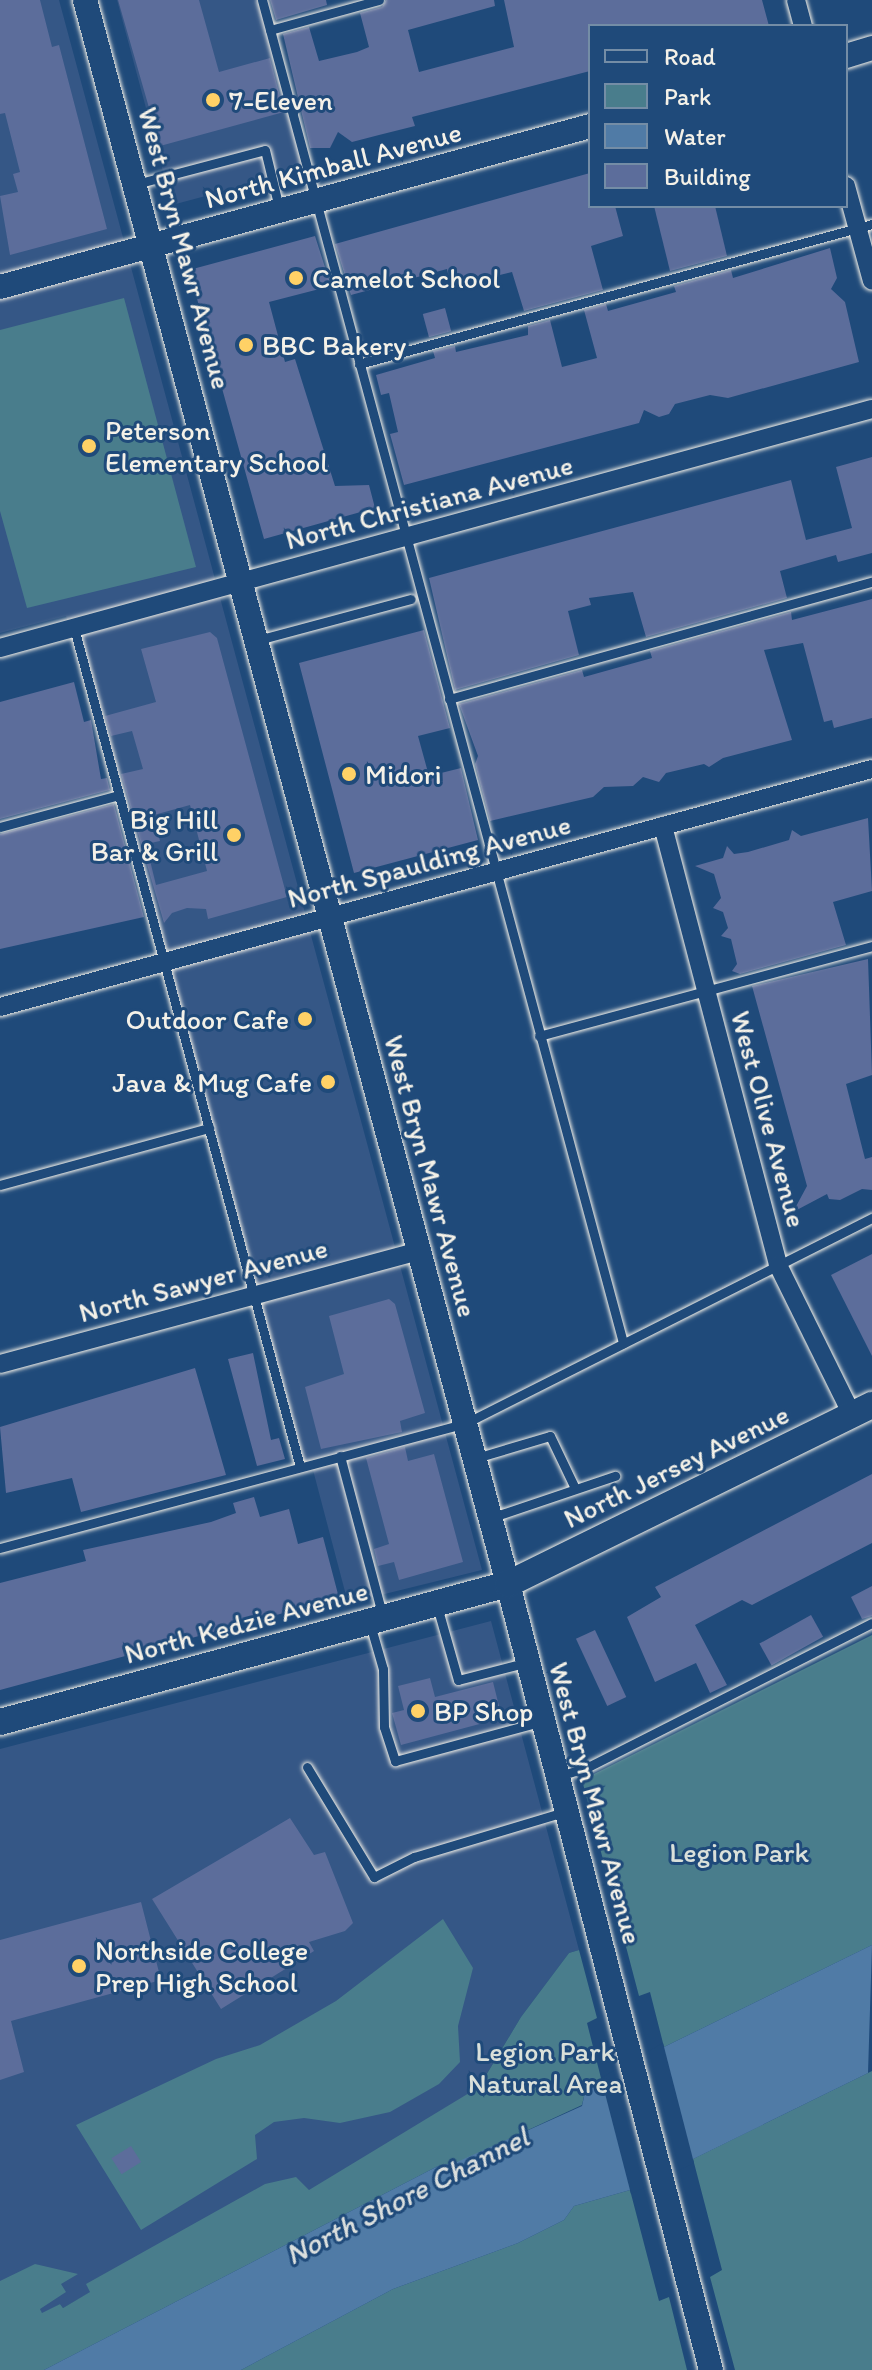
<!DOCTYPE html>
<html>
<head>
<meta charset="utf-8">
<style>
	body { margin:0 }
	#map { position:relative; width:872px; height:2370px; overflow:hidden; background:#1f4a7a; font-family:Itim,sans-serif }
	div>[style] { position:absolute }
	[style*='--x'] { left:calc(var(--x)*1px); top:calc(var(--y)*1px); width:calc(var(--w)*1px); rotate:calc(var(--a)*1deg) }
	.built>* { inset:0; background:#355786 }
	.green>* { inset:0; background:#497d8c }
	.water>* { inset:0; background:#507ba6 }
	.pier>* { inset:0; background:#1f4a7a }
	.building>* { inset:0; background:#5c6d9b; transform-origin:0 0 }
	.roads { filter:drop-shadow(0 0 2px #f4f1e8) drop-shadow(0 0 2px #f4f1e8) }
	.service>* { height:9px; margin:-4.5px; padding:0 4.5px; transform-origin:4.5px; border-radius:4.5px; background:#1f4a7a }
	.minor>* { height:18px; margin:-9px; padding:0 9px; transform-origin:9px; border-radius:9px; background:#1f4a7a }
	.tertiary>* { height:24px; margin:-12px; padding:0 12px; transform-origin:12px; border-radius:12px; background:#1f4a7a }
	.secondary>* { height:26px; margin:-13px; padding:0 13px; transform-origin:13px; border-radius:13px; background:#1f4a7a }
	.dots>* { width:22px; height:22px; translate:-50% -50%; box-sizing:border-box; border:4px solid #1f4a7a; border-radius:50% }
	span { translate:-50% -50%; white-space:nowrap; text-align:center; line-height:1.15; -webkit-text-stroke:6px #1f4a7a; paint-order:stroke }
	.poi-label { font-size:28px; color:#f4f1e8 }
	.left { translate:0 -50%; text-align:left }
	.right { translate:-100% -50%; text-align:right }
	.street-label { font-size:28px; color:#f4f1e8 }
	.park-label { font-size:28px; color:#dae0da }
	.water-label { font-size:30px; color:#dbdfde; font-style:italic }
	.legend { position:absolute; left:588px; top:24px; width:260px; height:184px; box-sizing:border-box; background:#1f4a7a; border:2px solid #748da6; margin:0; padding:10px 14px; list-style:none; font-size:24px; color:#f4f1e8 }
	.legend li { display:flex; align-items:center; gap:16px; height:40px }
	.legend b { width:40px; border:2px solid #748da6 }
</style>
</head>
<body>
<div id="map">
	<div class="built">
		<div style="clip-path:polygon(0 0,59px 0,482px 1570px,348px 1603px,313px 1470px,299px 1473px,66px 616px,0 633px)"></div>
		<div style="clip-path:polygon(117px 0,262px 0,307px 169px,172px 205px)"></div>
		<div style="clip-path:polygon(491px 1621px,579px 1950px,569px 1953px,521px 2017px,479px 2087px,458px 2104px,309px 2191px,87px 2285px,91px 2292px,63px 2308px,60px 2304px,42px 2314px,40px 2309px,0 2330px,0 1749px)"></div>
	</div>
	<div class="green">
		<div style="clip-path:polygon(124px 298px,196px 567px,27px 608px,0 511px,0 330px)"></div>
		<div style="clip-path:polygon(872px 1635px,872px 1945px,664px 2047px,650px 1992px,639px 1996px,582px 1780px)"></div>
		<div style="clip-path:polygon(443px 1919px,473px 1968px,458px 2026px,460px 2062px,439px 2084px,390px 2112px,340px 2123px,304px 2118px,274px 2122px,255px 2135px,257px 2159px,141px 2230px,76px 2125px,216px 2059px,260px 2045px,336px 2001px)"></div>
		<div style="clip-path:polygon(579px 1950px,597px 2018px,587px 2023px,602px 2082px,585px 2092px,582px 2105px,457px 2163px,438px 2166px,44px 2370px,0 2370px,0 2281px,35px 2264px,78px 2274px,61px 2284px,66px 2292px,40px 2309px,42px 2313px,60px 2304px,63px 2308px,90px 2292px,86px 2284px,265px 2184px,296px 2177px,309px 2190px,479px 2087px,521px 2017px,569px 1953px)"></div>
		<div style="clip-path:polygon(872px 2071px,872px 2370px,735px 2370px,710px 2277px,722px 2270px,693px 2159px)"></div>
		<div style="clip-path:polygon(630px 2190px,659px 2301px,669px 2297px,687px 2370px,241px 2370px,393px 2289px,518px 2243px,564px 2220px,574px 2206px)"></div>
	</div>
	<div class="water">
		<div style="clip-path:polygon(872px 1945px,868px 2073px,630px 2190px,574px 2206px,564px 2220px,518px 2243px,393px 2289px,241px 2370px,44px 2370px,438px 2166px,457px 2162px,582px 2106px,585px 2092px,664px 2047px)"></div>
	</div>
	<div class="pier">
		<div style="clip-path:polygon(663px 2043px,694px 2163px,631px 2194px,601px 2078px)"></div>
	</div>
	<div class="building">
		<div style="clip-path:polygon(0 0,40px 0,52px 47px,59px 45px,107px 229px,10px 255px,0 196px,18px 192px,13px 174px,20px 172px,5px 113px,0 114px)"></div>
		<div style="clip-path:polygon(118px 0,199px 0,219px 72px,270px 58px,284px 112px,160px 146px)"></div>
		<div style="clip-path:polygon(270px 0,326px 0,327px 5px,276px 20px)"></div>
		<div style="clip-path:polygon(386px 0,494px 0,495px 6px,408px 30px,419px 72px,514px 47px,504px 0,762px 0,769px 26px,590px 26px,590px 71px,412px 117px,415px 126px,379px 135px,352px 142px,338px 132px,330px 148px,310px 148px,283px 34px,309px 27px,319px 61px,357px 52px,369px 47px,360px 13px,382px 7px)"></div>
		<div style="clip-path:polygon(590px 173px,590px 206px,615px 206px,623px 236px,591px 246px,603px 290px,524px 311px,512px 272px,451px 287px,447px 269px,351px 295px,335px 244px)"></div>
		<div style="clip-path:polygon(654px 206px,715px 206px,727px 256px,670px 271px)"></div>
		<div style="clip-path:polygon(315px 236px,331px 286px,269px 302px,285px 362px,295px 359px,335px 486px,369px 485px,375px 508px,264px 539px,189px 270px)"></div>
		<div style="clip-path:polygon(830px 248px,837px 278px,831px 289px,845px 302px,859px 362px,728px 398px,710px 395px,675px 404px,669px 414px,659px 417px,644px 410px,639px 423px,404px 485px,390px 434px,398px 432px,389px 393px,381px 395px,376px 375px,435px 358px,433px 351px,455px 346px,456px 352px,528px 335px,528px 326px,550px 320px,562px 367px,597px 358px,584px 310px,606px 304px,608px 311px,676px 292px,674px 286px,731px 270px,733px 278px)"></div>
		<div style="left:445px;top:308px;width:24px;height:23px;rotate:75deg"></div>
		<div style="clip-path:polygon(872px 457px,872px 553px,838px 562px,836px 555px,780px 571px,787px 598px,646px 637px,633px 592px,589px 598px,591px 605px,568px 611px,579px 655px,455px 690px,429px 578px,791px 480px,806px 540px,852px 528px,836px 467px)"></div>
		<div style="clip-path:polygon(872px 599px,872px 718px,834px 728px,832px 720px,824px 722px,803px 643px,764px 650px,792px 740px,723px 758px,709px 767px,704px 764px,666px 773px,659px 782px,643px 777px,633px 786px,604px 787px,593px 797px,490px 821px,475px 764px,478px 756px,459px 704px,582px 670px,584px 677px,652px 658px,650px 651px,791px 612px,792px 620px)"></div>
		<div style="clip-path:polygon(424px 630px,450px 728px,418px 736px,429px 776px,461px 768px,478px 840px,354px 873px,299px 663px)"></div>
		<div style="clip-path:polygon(evenodd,210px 632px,217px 638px,287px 897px,208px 919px,206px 909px,187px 908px,172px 913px,164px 923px,121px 774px,143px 769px,132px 731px,111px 736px,105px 716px,156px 702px,141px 649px,210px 632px,190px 805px,207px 871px,156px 885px,146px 844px,160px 841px,154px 815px,190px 805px)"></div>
		<div style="clip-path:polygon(74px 682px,84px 722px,91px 720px,101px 779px,107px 778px,110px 790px,0 819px,0 702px)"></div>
		<div style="clip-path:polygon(114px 804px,144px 917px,0 949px,0 834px)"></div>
		<div style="clip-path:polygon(868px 818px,872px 891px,833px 902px,846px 945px,740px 974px,732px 971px,737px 964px,731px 939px,721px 936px,728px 928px,723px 912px,713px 908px,721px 898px,714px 874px,695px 866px,723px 858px,727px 846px,734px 854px,748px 852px,789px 840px,792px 830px,801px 836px)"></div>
		<div style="clip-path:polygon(868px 959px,872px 1075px,846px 1084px,865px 1159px,872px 1157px,872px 1190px,862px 1189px,840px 1200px,829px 1199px,827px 1194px,793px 1212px,807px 1186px,752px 986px)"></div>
		<div style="clip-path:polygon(872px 1254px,872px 1356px,831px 1275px)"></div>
		<div style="clip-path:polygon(389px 1299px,395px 1304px,425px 1413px,400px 1421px,402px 1432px,321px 1449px,305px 1387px,344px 1374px,329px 1316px)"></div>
		<div style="clip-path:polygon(253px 1353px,271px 1440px,279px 1438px,285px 1459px,257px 1466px,228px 1359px)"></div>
		<div style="clip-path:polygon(195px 1368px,226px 1475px,81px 1512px,72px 1478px,6px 1493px,0 1427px)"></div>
		<div style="clip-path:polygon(405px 1447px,408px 1461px,434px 1454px,463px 1562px,399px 1580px,394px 1562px,378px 1566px,374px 1549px,389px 1544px,366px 1458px)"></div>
		<div style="clip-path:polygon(872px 1474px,872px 1543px,752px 1605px,742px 1600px,695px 1625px,727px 1685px,710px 1693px,696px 1663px,655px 1682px,627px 1617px,661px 1597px,655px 1587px)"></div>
		<div style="clip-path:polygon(254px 1497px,260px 1517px,289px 1509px,298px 1544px,323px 1537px,339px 1598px,0 1690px,0 1583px,86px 1561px,83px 1550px,211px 1522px,236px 1513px,233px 1503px)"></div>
		<div style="clip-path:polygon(872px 1586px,872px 1616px,862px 1619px,851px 1597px)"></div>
		<div style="left:811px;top:1615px;width:25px;height:59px;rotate:61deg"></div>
		<div style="left:595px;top:1630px;width:74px;height:21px;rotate:65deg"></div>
		<div style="clip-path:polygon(430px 1678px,435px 1697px,493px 1682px,502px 1718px,401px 1745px,392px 1713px,404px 1710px,398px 1686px)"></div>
		<div style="clip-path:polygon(290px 1818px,314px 1855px,325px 1852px,353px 1923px,345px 1931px,309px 1942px,314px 1951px,221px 2009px,152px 1899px)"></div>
		<div style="clip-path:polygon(141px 1902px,161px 1980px,11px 2021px,24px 2072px,0 2080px,0 1940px)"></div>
		<div style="left:131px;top:2146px;width:19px;height:23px;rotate:58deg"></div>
	</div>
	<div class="roads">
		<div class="service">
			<div style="--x:262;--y:0;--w:1391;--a:74.95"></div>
			<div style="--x:270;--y:30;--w:113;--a:-15.4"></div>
			<div style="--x:136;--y:184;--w:133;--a:-14.8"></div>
			<div style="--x:265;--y:150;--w:60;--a:76.4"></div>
			<div style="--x:359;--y:364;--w:532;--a:-15.26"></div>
			<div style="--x:74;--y:628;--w:869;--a:74.92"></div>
			<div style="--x:258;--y:640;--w:158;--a:-15"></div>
			<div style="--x:449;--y:699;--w:439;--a:-15.5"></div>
			<div style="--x:0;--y:827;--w:123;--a:-15.1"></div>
			<div style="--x:539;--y:1036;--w:345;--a:-15.1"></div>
			<div style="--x:0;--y:1185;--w:217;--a:-15.3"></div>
			<div style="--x:340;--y:1456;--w:163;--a:75.1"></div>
			<div style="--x:476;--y:1458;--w:77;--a:-16.6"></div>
			<div style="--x:550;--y:1436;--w:55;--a:64.4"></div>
			<div style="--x:493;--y:1517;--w:129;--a:-18.6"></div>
			<div style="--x:0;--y:1548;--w:482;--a:-15"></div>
			<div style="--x:466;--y:1423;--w:455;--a:-26.8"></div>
			<div style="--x:437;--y:1606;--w:77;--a:74.2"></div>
			<div style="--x:458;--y:1680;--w:72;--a:-14.4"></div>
			<div style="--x:370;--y:1624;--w:47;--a:73.9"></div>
			<div style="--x:383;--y:1669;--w:58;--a:89"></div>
			<div style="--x:384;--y:1727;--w:36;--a:72"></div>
			<div style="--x:395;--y:1761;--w:153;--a:-15.1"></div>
			<div style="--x:307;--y:1767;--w:129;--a:58.7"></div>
			<div style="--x:374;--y:1877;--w:45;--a:-26.6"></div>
			<div style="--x:414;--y:1857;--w:160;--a:-16.7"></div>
			<div style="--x:559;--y:1776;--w:30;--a:-17"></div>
			<div style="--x:588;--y:1767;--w:318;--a:-26.9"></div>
		</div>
		<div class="minor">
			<div style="--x:796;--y:0;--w:27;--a:75"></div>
			<div style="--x:846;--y:186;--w:98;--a:74.7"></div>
			<div style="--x:0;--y:648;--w:904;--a:-15.33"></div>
			<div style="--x:663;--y:826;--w:454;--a:75.3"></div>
			<div style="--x:778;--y:1265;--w:167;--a:63.7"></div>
			<div style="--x:0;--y:1007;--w:904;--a:-15.27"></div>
			<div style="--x:0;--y:1364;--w:435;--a:-15.1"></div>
		</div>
		<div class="tertiary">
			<div style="--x:85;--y:0;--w:1640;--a:75.05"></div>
			<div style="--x:508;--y:1584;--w:812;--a:75.52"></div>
			<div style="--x:846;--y:56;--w:27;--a:-17"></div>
			<div style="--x:0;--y:287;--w:612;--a:-15.26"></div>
		</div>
		<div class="secondary">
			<div style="--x:0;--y:1722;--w:526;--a:-15.2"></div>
			<div style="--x:508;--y:1584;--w:406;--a:-26.2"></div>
		</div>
	</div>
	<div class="dots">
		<div style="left:213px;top:100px;background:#ffd166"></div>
		<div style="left:296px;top:278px;background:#ffd166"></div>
		<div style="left:246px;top:345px;background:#ffd166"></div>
		<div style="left:89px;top:446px;background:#ffd166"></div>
		<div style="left:349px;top:774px;background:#ffd166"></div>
		<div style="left:234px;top:835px;background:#ffd166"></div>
		<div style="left:305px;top:1019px;background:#ffd166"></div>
		<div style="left:328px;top:1082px;background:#ffd166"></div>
		<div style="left:418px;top:1711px;background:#ffd166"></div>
		<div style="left:79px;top:1966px;background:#ffd166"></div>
	</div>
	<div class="poi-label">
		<span class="left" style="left:229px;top:100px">7-Eleven</span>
		<span class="left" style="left:312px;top:278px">Camelot School</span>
		<span class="left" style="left:262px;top:345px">BBC Bakery</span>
		<span class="left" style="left:105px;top:446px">Peterson<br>Elementary School</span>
		<span class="left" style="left:365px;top:774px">Midori</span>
		<span class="right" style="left:218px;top:835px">Big Hill<br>Bar &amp; Grill</span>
		<span class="right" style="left:289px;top:1019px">Outdoor Cafe</span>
		<span class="right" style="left:312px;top:1082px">Java &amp; Mug Cafe</span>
		<span class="left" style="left:434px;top:1711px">BP Shop</span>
		<span class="left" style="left:95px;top:1966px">Northside College<br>Prep High School</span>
	</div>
	<div class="street-label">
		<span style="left:333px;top:165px;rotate:-15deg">North Kimball Avenue</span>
		<span style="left:185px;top:248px;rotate:75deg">West Bryn Mawr Avenue</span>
		<span style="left:429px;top:502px;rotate:-15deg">North Christiana Avenue</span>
		<span style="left:429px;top:861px;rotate:-15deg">North Spaulding Avenue</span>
		<span style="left:769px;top:1119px;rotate:75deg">West Olive Avenue</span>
		<span style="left:431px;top:1176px;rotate:75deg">West Bryn Mawr Avenue</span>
		<span style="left:203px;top:1280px;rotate:-15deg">North Sawyer Avenue</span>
		<span style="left:676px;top:1466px;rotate:-26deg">North Jersey Avenue</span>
		<span style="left:246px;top:1622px;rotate:-15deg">North Kedzie Avenue</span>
		<span style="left:596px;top:1803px;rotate:75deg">West Bryn Mawr Avenue</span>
	</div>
	<div class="park-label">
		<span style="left:739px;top:1852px">Legion Park</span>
		<span style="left:545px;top:2067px">Legion Park<br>Natural Area</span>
	</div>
	<div class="water-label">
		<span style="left:407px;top:2196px;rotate:-27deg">North Shore Channel</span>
	</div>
	<ul class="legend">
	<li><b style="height:10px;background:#1f4a7a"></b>Road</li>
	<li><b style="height:22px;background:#497d8c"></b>Park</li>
	<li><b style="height:22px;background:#507ba6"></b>Water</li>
	<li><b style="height:22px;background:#5c6d9b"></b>Building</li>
	</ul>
</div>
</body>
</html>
